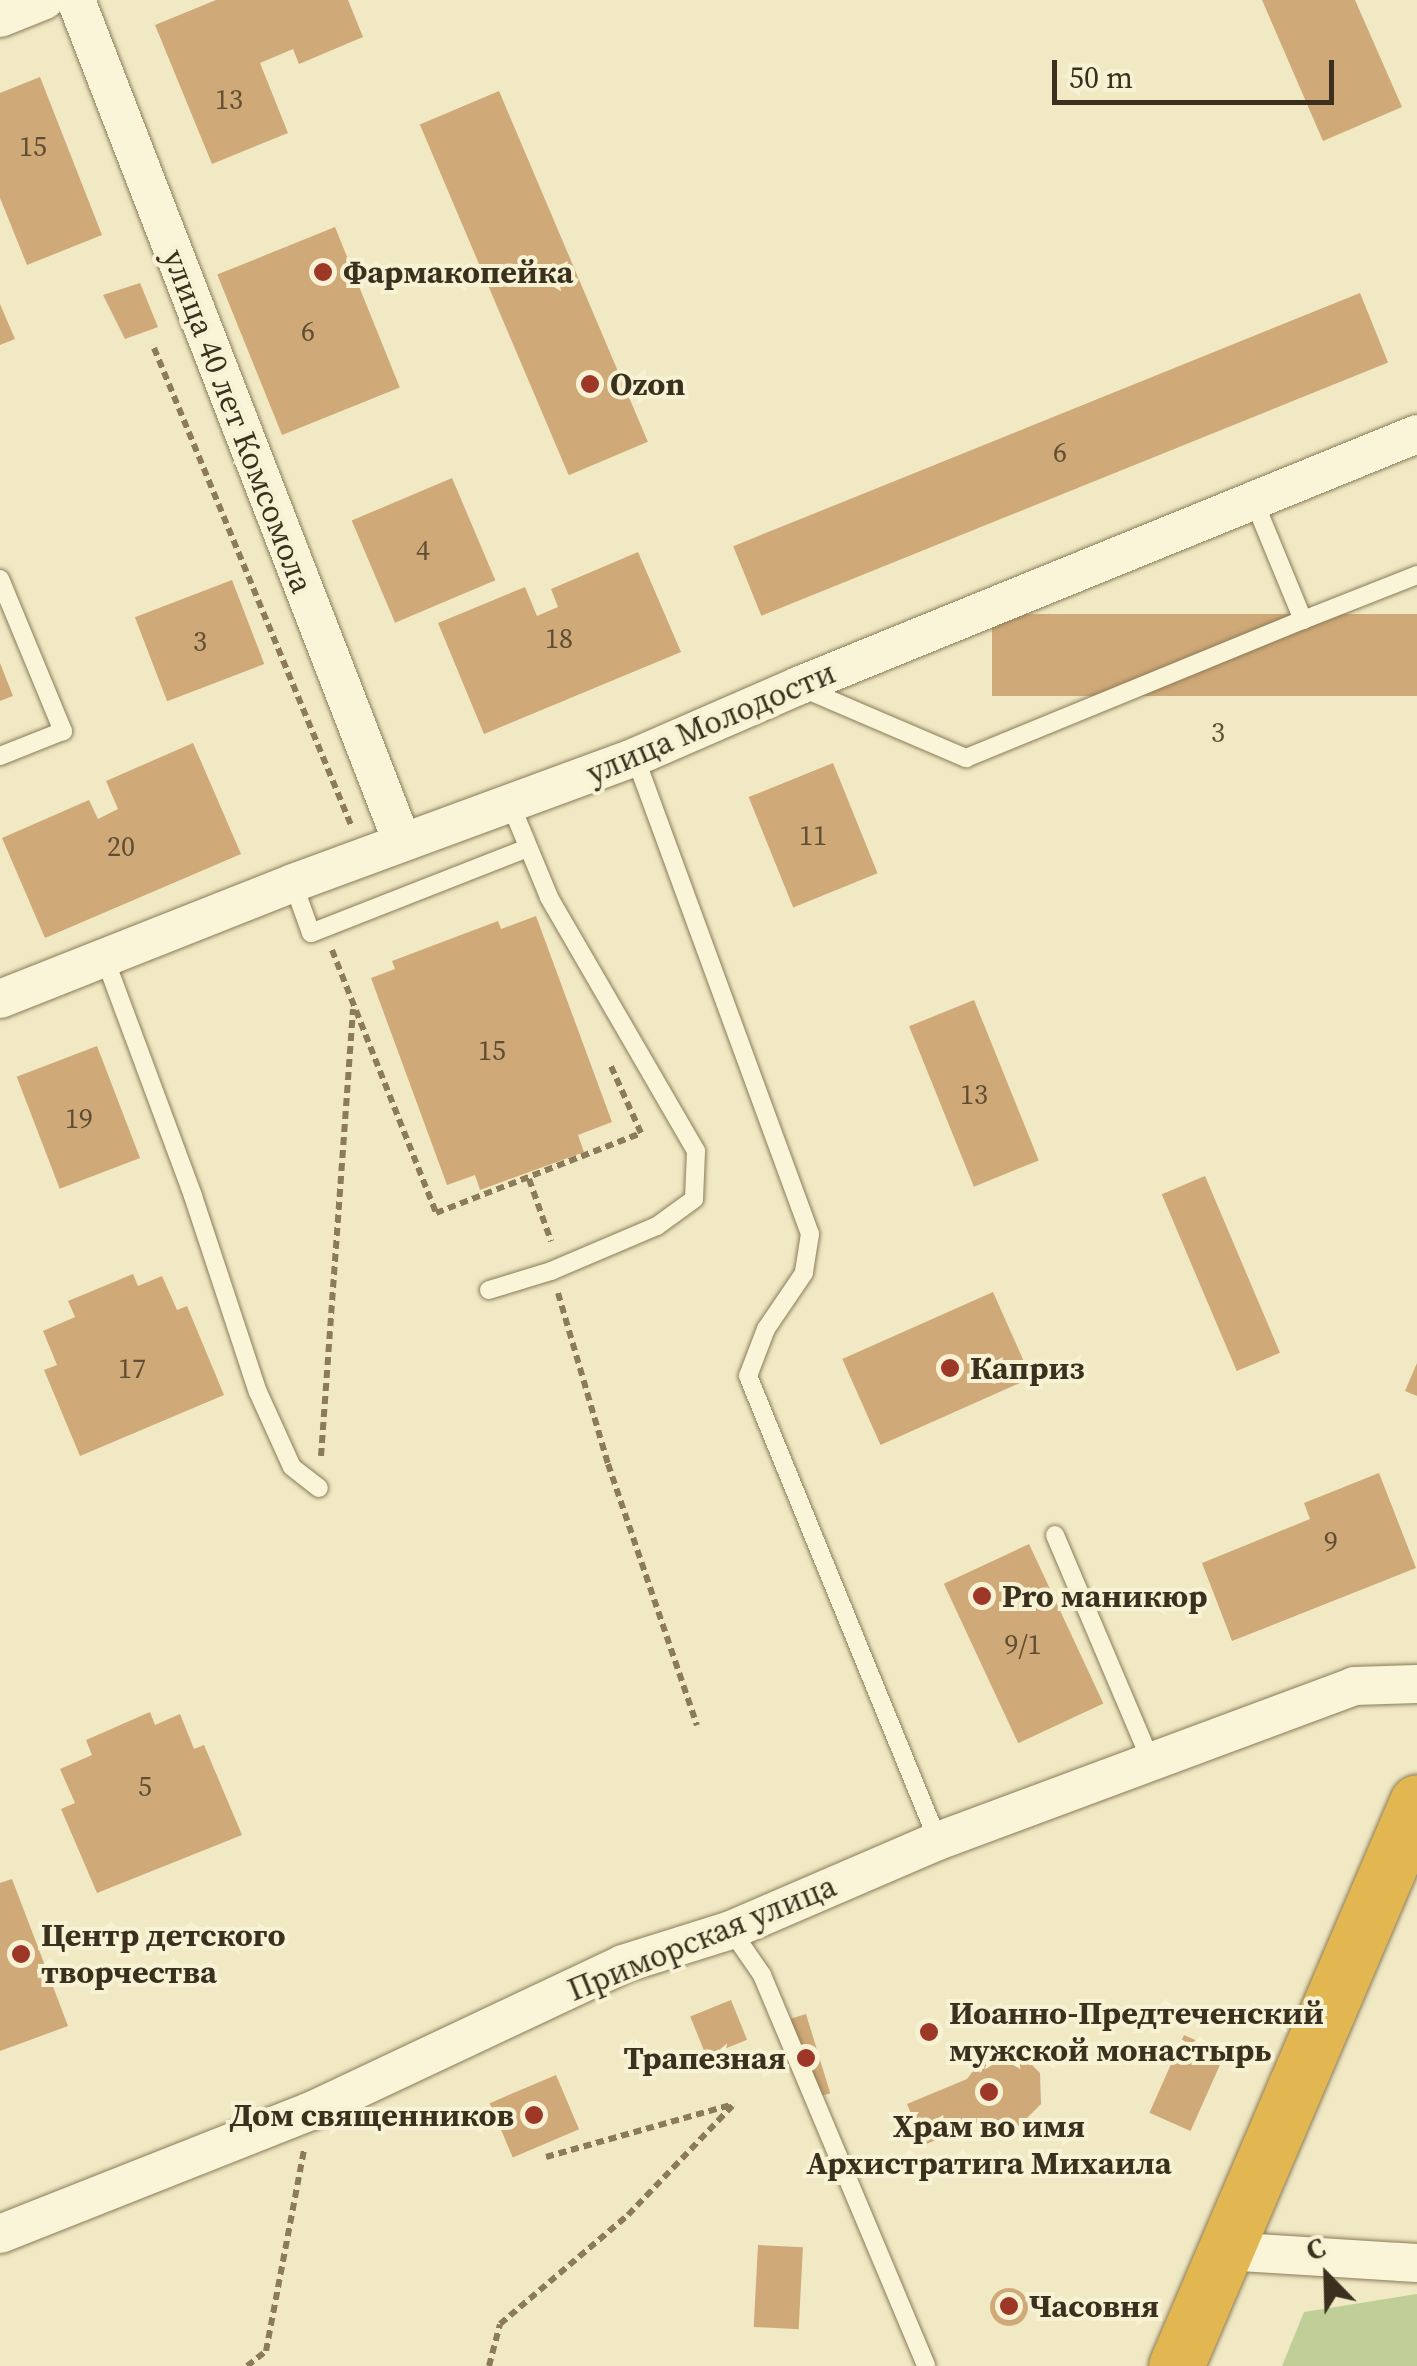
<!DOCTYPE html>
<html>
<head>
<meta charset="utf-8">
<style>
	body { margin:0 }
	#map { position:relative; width:1417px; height:2366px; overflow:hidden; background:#f0e9c4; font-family:"Source Serif 4",serif }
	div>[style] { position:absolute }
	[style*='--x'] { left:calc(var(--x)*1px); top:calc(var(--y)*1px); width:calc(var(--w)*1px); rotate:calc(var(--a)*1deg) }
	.green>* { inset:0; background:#c0cf97 }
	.building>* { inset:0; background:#d0a978; transform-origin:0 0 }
	.round { border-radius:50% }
	.path>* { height:6px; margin-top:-3px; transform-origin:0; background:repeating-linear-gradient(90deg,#8c7b59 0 8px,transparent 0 13px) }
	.roads { filter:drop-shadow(0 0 2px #8c7b59) drop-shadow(0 0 2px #8c7b59) }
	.lane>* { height:18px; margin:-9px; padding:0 9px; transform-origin:9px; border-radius:9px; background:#faf5d8 }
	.street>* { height:38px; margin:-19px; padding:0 19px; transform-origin:19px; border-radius:19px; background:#faf5d8 }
	.highway>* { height:55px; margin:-27.5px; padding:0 27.5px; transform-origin:27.5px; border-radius:27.5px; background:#e2b752 }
	.dots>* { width:28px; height:28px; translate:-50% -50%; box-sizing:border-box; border:5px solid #f7f2d4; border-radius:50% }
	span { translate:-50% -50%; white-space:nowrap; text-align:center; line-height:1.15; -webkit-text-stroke:8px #f7f2d4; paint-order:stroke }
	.number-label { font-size:28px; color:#604e34 }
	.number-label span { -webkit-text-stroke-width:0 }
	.poi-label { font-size:32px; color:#3b301e; font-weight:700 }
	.left { translate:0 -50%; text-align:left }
	.right { translate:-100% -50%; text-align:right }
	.street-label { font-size:32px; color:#3b301e }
	.north { position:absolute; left:1277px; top:2226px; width:100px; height:100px; -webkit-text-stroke:8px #f7f2d4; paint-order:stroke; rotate:337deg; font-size:28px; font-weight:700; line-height:40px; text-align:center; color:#3b301e }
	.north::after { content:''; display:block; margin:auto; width:35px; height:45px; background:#3b301e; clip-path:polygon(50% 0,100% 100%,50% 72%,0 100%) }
	.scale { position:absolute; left:1052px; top:60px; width:282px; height:45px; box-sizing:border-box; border:5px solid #3b301e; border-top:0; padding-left:12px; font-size:30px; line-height:35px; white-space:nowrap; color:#3b301e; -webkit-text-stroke:8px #f7f2d4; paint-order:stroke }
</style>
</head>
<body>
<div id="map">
	<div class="green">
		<div style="clip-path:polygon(1417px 2294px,1417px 2366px,1282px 2366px,1304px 2312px)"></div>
	</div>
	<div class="building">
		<div style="clip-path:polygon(216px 0,348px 0,363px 37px,299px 64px,293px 49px,260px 63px,288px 133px,212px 164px,155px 25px)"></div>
		<div style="clip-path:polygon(1262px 0,1355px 0,1402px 107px,1323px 141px)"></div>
		<div style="clip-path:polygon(40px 77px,102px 235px,27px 265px,0 198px,0 93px)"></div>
		<div style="left:499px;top:91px;width:381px;height:86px;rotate:67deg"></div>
		<div style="left:335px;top:227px;width:173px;height:127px;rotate:68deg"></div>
		<div style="clip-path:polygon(140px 283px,158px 327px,125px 339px,103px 295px)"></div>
		<div style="left:1360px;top:293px;width:75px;height:676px;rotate:68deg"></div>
		<div style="clip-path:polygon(0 304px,15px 339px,0 345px)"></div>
		<div style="left:452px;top:478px;width:111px;height:109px;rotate:67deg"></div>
		<div style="clip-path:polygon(638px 552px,681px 652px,484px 734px,438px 623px,525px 587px,537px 616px,558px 607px,551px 589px)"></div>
		<div style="left:232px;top:580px;width:90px;height:104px;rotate:69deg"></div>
		<div style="left:1417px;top:614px;width:82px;height:425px;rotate:90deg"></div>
		<div style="clip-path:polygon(0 663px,13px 696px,0 701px)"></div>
		<div style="clip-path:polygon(193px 743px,241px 854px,45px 938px,2px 838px,89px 800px,98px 819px,118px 809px,106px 781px)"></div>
		<div style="left:833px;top:763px;width:119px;height:91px;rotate:68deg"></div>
		<div style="clip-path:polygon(536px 916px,612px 1122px,578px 1135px,584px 1152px,480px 1190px,475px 1175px,447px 1185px,371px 978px,395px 969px,392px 961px,498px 921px,501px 929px)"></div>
		<div style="left:974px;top:1000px;width:173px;height:70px;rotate:68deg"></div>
		<div style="left:97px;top:1046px;width:120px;height:86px;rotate:69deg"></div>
		<div style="left:1205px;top:1176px;width:192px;height:47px;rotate:67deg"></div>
		<div style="clip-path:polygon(133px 1274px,138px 1286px,162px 1276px,177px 1310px,187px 1306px,224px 1395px,80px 1456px,44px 1370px,57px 1365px,43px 1331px,75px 1317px,68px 1301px)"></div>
		<div style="left:993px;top:1292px;width:94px;height:165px;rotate:66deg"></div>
		<div style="clip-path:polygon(1417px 1363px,1417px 1396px,1405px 1391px)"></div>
		<div style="clip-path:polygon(1379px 1473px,1416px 1568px,1232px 1641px,1202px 1563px,1310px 1519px,1304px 1503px)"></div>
		<div style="left:1029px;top:1544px;width:176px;height:94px;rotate:65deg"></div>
		<div style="clip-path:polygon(150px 1712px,155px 1725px,180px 1714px,194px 1749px,204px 1745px,242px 1835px,97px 1893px,61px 1809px,75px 1803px,60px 1769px,92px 1755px,86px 1740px)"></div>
		<div style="clip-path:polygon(12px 1879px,68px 2026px,0 2051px,0 1883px)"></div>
		<div style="left:731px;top:2000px;width:43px;height:44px;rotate:68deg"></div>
		<div style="left:806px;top:2014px;width:83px;height:24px;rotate:73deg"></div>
		<div style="left:1184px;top:2035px;width:45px;height:85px;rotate:24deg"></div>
		<div style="clip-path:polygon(988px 2052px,1019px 2052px,1040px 2073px,1041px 2104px,1019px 2126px,989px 2126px,983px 2120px,924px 2145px,907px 2104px,967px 2079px)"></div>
		<div style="left:556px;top:2075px;width:59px;height:72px;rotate:67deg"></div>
		<div style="left:758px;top:2245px;width:45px;height:82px;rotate:3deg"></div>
		<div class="round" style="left:990px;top:2288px;width:38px;height:38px"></div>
	</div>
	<div class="path">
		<div style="--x:154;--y:348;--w:516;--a:67.56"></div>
		<div style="--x:332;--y:950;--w:283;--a:68.4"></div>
		<div style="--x:436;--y:1213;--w:220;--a:-21.3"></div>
		<div style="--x:641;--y:1133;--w:76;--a:-114.2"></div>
		<div style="--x:529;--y:1179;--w:66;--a:70.5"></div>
		<div style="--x:558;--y:1293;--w:178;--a:73.7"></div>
		<div style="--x:608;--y:1464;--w:276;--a:71.2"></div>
		<div style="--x:321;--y:1456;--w:448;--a:-85.9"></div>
		<div style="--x:546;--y:2157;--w:195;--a:-15.7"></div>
		<div style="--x:247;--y:2366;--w:24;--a:-38"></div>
		<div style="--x:266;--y:2351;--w:205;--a:-79.3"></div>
		<div style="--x:489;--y:2366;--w:43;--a:-75.3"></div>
		<div style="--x:500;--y:2324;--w:168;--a:-40.4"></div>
		<div style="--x:628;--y:2215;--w:155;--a:-46.3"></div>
	</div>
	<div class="roads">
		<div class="lane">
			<div style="--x:1254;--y:501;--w:129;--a:67.6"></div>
			<div style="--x:1303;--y:620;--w:123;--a:-21.5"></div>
			<div style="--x:0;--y:579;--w:165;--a:67.5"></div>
			<div style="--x:63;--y:731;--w:68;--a:158.4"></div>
			<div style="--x:800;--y:687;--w:181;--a:23.2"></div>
			<div style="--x:966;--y:758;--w:364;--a:-22.3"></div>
			<div style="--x:635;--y:757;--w:508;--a:69.85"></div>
			<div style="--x:810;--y:1234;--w:39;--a:99"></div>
			<div style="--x:804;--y:1273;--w:68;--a:124.2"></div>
			<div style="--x:766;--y:1329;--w:50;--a:111"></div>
			<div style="--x:748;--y:1376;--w:502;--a:67.77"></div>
			<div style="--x:293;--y:883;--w:53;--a:70.2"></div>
			<div style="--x:311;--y:933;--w:233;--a:-21.4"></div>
			<div style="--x:105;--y:959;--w:253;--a:69.6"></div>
			<div style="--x:193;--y:1196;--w:206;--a:71.7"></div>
			<div style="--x:258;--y:1392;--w:82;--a:65.6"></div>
			<div style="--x:292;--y:1467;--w:34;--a:38"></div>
			<div style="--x:489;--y:1290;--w:65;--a:-17"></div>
			<div style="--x:551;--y:1271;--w:115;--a:-23"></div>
			<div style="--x:657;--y:1226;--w:46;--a:-36.1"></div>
			<div style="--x:694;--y:1199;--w:48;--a:-87.6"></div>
			<div style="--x:696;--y:1151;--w:293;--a:-120.1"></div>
			<div style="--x:549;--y:897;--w:102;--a:-112.5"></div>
			<div style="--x:1055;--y:1535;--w:246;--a:67"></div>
			<div style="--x:731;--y:1930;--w:55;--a:55.4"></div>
			<div style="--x:762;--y:1975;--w:424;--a:67.2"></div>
		</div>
		<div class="street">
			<div style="--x:76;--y:0;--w:903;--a:68.83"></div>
			<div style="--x:0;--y:18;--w:48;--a:-21.8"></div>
			<div style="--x:0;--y:999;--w:315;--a:-21.6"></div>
			<div style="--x:293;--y:883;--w:364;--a:-20.2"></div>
			<div style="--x:635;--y:757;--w:178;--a:-23.5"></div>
			<div style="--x:798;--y:686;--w:668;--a:-22.15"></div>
			<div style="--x:0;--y:2234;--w:334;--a:-21.6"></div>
			<div style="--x:311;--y:2111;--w:345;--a:-25.2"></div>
			<div style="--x:623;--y:1964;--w:113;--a:-17.5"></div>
			<div style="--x:731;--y:1930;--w:225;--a:-23.3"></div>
			<div style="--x:938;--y:1841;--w:444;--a:-20.4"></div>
			<div style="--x:1354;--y:1686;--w:63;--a:-1.8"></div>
			<div style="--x:1225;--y:2251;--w:192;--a:3.6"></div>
		</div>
		<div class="highway">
			<div style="--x:1176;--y:2366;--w:613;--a:-66.86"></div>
		</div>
	</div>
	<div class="dots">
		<div style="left:323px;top:272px;background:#9d3727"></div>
		<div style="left:590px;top:384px;background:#9d3727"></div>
		<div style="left:950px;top:1368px;background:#9d3727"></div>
		<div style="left:982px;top:1596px;background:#9d3727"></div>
		<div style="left:21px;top:1954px;background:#9d3727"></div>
		<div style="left:929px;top:2032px;background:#9d3727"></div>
		<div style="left:806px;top:2058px;background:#9d3727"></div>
		<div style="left:989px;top:2092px;background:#9d3727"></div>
		<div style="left:534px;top:2115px;background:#9d3727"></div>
		<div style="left:1009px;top:2306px;background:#9d3727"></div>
	</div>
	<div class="number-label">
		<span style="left:229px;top:99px">13</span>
		<span style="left:33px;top:146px">15</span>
		<span style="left:308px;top:331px">6</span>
		<span style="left:1060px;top:452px">6</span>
		<span style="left:423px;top:550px">4</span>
		<span style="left:559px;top:638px">18</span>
		<span style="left:200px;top:641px">3</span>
		<span style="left:1218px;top:732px">3</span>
		<span style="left:813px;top:835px">11</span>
		<span style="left:121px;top:846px">20</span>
		<span style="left:492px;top:1050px">15</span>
		<span style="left:974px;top:1094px">13</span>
		<span style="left:79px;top:1118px">19</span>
		<span style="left:132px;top:1368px">17</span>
		<span style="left:1331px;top:1541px">9</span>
		<span style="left:1023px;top:1644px">9/1</span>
		<span style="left:145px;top:1786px">5</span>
	</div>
	<div class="poi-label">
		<span class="left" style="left:343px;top:272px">Фармакопейка</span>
		<span class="left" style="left:610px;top:384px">Ozon</span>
		<span class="left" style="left:970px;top:1368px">Каприз</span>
		<span class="left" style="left:1002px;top:1596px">Pro маникюр</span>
		<span class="left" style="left:41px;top:1954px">Центр детского<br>творчества</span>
		<span class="left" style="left:949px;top:2032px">Иоанно-Предтеченский<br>мужской монастырь</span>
		<span class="right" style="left:786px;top:2058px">Трапезная</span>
		<span class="right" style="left:514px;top:2115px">Дом священников</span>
		<span style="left:989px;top:2145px">Храм во имя<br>Архистратига Михаила</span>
		<span class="left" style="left:1029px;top:2306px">Часовня</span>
	</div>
	<div class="street-label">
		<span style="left:238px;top:421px;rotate:69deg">улица 40 лет Комсомола</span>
		<span style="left:711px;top:723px;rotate:-23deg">улица Молодости</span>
		<span style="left:702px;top:1938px;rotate:-22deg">Приморская улица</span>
	</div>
	<div class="north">С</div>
	<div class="scale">50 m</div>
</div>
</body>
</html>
